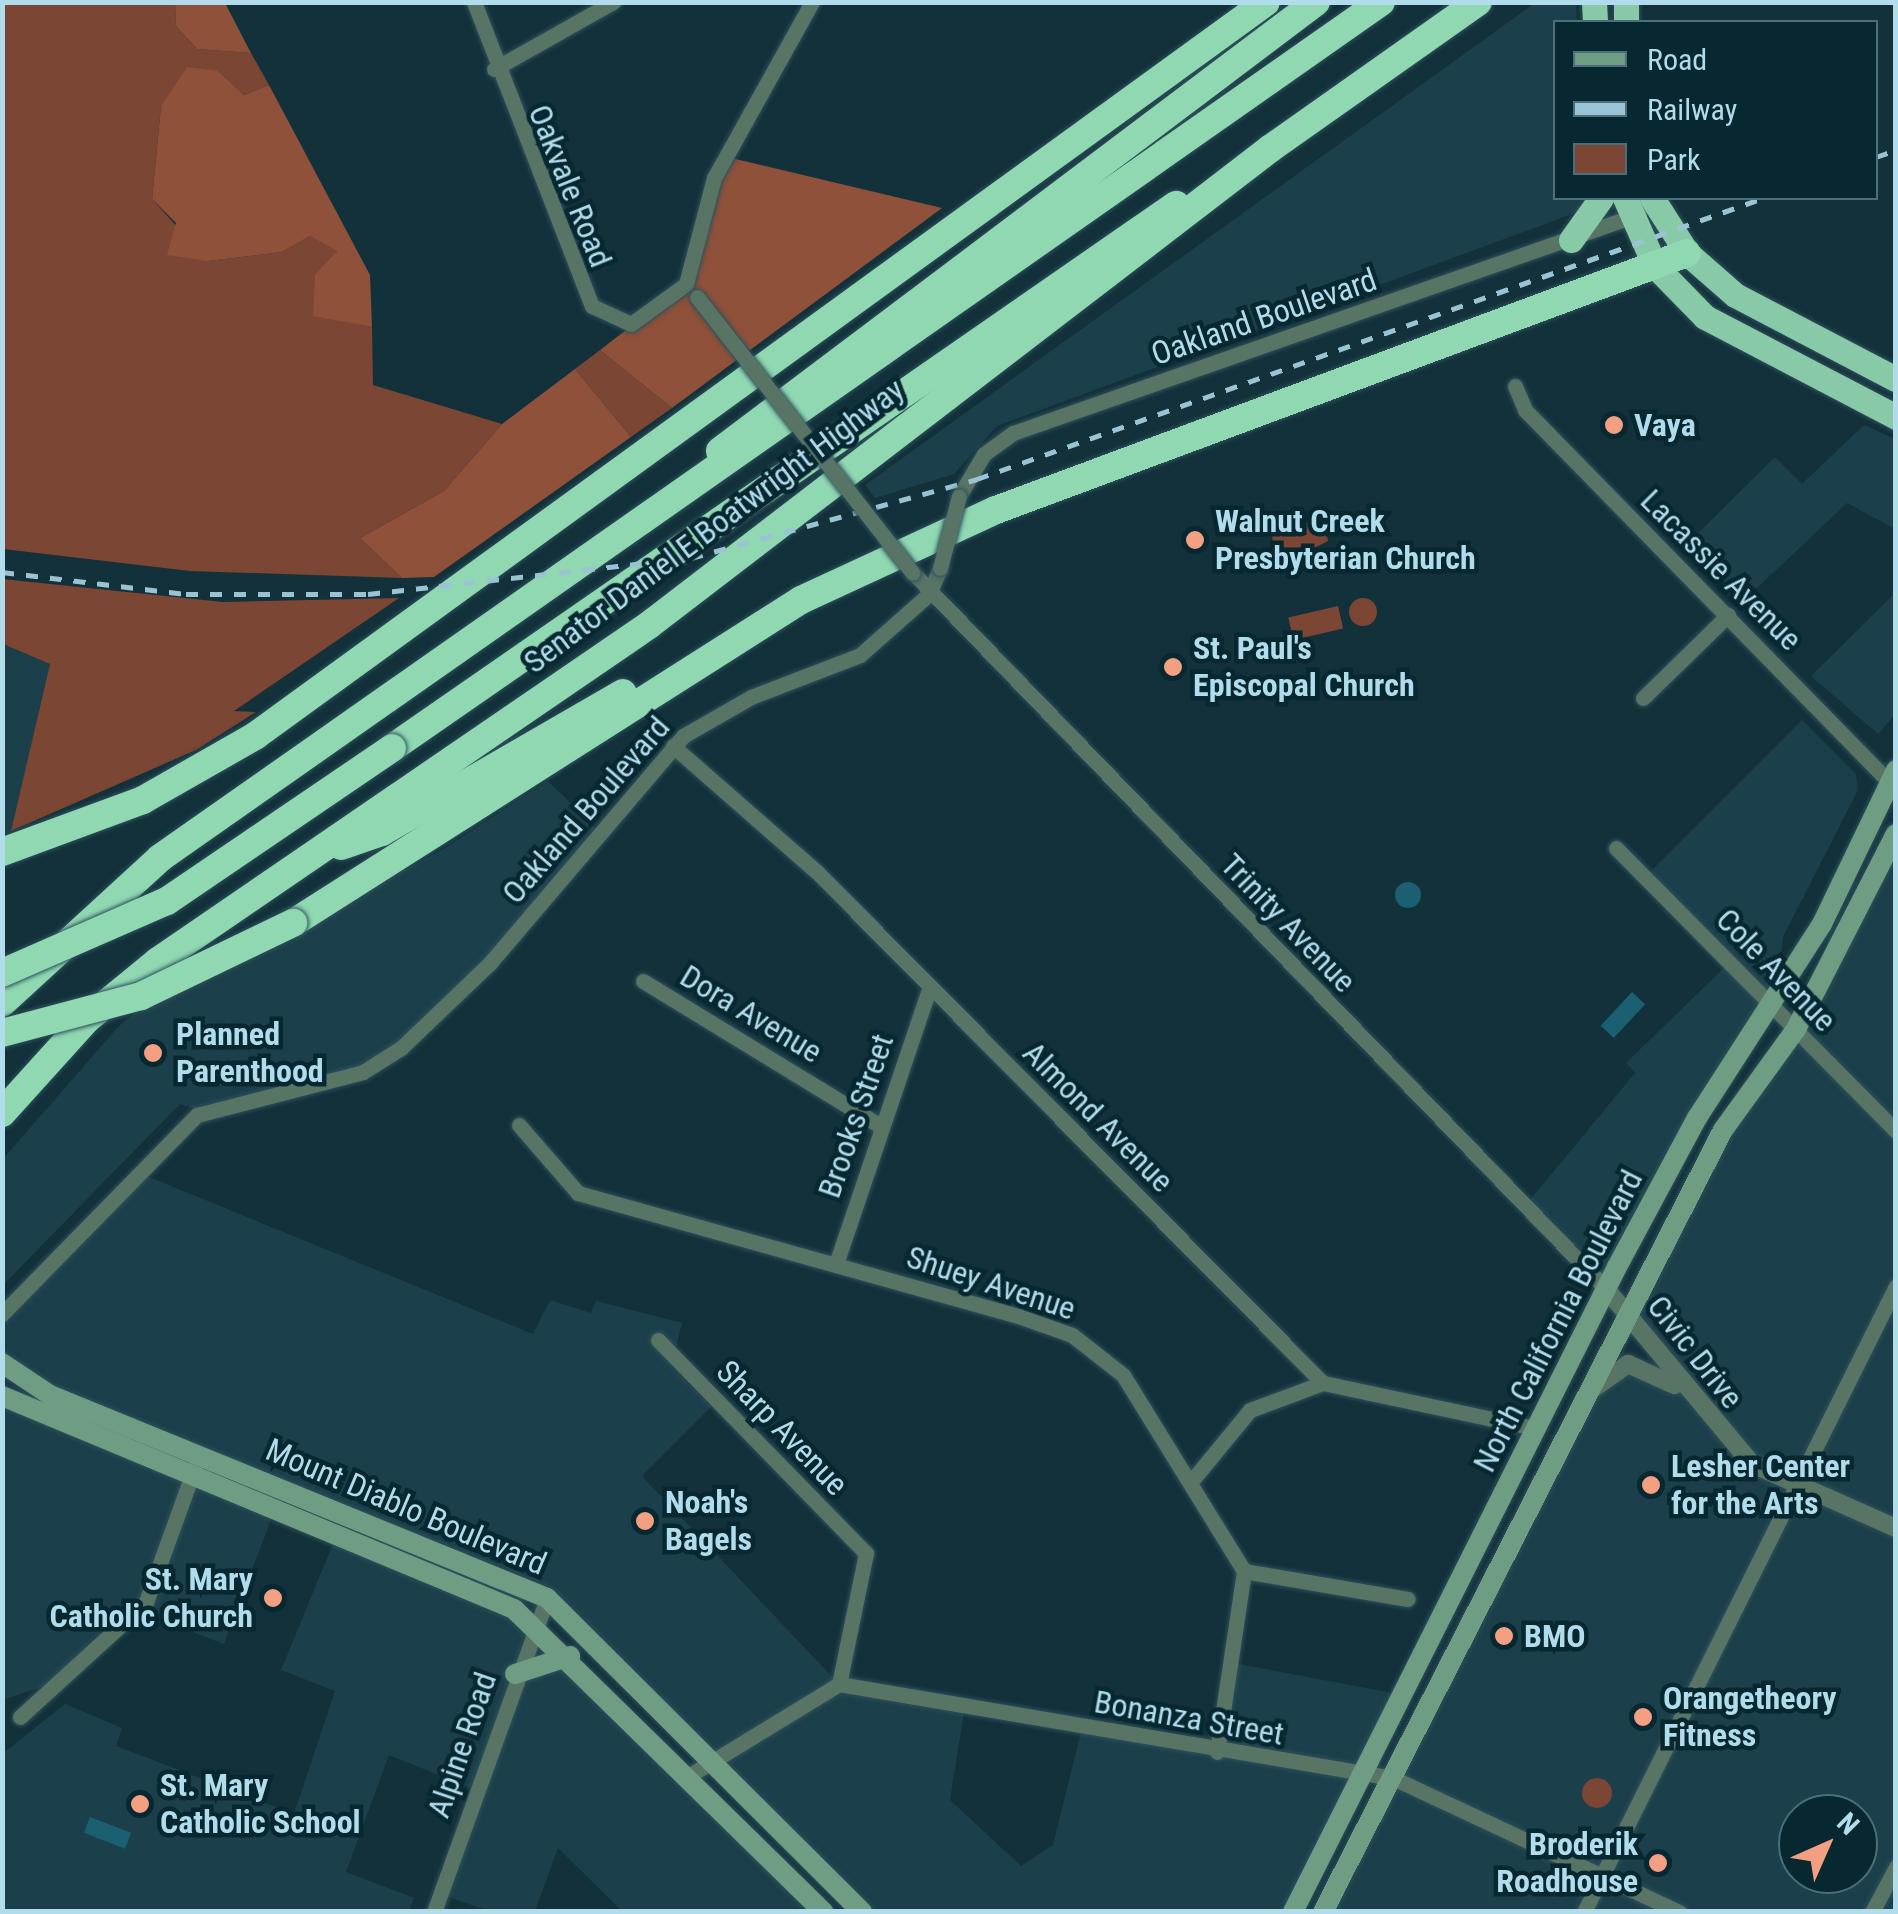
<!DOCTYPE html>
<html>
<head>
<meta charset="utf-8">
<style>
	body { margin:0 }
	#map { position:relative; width:1898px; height:1914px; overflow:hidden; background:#12313b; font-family:"Roboto Condensed",sans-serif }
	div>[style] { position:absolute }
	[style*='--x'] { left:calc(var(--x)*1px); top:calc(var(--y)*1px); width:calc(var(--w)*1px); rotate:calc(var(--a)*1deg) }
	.built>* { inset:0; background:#1c404b }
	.green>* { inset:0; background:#7b4633; transform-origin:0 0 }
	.round { border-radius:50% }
	.forest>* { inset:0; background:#8f513a }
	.water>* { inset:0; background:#1a5f72; transform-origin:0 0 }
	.roads { filter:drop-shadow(0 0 2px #2e505b) drop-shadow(0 0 2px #2e505b) }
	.minor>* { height:15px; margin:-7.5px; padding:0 7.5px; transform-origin:7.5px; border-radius:7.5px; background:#587465 }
	.tertiary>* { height:18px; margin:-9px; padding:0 9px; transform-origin:9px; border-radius:9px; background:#587465 }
	.secondary>* { height:20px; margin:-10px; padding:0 10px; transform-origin:10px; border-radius:10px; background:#6f9d84 }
	.trunk>* { height:25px; margin:-12.5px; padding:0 12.5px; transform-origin:12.5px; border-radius:12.5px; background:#88caa7 }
	.motorway>* { height:28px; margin:-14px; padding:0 14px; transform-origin:14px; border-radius:14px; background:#8fd8b2 }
	.rail>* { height:5px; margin-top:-2.5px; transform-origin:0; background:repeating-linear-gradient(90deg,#9ac4d3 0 12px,transparent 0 24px) }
	.bridges { filter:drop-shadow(0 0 2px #2e505b) drop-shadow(0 0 2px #2e505b) }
	.minor-bridge>* { height:15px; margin:-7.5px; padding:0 7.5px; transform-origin:7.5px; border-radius:7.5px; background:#587465 }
	.motorway-bridge>* { height:28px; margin:-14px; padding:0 14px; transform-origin:14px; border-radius:14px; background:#8fd8b2 }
	.dots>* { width:28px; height:28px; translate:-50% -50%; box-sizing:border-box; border:5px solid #072731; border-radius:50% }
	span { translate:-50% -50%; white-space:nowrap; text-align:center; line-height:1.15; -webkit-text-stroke:9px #072731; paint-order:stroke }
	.street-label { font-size:32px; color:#b0dceb }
	.poi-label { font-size:32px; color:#b0dceb; font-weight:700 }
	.left { translate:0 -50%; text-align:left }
	.right { translate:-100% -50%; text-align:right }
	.frame { position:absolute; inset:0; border:5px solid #b0dceb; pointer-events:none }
	.legend { position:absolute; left:1553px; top:20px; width:325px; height:180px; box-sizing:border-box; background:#072731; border:2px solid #4b6f7b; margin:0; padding:12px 18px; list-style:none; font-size:30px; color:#b0dceb }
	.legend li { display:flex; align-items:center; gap:20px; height:50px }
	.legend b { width:50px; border:2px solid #4b6f7b }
	.north { position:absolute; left:1778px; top:1794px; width:100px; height:100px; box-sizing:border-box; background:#072731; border:2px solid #4b6f7b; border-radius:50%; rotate:45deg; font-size:28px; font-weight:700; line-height:40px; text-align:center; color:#b0dceb }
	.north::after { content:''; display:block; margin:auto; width:35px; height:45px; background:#f3a082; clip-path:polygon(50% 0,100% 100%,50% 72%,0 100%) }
</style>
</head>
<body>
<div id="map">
	<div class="built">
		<div style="clip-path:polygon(1535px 3px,1576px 3px,1577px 22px,1556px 22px,1556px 198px,1588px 198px,1580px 211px,997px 426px,954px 474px,875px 498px,865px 485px)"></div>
		<div style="clip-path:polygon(1864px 425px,1895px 439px,1895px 529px,1847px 503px,1740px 604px,1686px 545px,1775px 457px,1802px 484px)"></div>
		<div style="clip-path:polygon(1895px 593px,1895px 714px,1878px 734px,1811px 676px)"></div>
		<div style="clip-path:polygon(2px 644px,50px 664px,11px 831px,3px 834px)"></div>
		<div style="clip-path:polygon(1802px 720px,1856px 774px,1858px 790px,1783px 937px,1775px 1004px,1607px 1290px,1525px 1206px,1635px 1073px,1626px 1063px,1729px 963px,1645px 877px)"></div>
		<div style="clip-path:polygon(548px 781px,600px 832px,490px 963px,363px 1072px,204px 1112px,180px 1104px,3px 1285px,3px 1159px,117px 1028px,146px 1003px,442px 850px)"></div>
		<div style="clip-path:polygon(evenodd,1895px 834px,1895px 1911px,1323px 1912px,1590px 1392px,1621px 1366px,1685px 1392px,1627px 1312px,1723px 1130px,1796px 1029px,1895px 834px,1798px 1814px,1858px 1814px,1858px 1874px,1798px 1874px,1798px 1814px)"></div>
		<div style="clip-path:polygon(144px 1175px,533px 1334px,550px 1300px,591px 1313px,596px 1301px,682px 1323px,671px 1366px,711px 1407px,642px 1476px,839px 1684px,965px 1706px,950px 1800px,1021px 1866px,1053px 1845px,1082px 1728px,1217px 1752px,1233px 1663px,1404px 1695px,1293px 1911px,862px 1911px,572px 1619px,3px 1363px,2px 1315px)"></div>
		<div style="clip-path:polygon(3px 1396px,274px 1512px,224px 1644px,127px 1607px,44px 1686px,3px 1700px)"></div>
		<div style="clip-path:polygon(336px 1537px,536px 1623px,516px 1673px,554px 1655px,823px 1911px,622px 1911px,558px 1848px,535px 1911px,489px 1911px,440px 1894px,476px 1790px,389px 1755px,346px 1872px,414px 1898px,409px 1911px,3px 1911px,2px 1754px,65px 1704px,122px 1728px,116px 1746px,294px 1814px,335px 1691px,281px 1670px)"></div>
	</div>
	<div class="green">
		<div style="clip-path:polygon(2px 3px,175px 3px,176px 26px,197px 49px,251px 53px,269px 85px,244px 95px,218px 71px,161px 106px,152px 199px,208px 261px,282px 252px,310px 236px,337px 250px,313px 315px,372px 327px,373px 385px,502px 424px,444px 491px,360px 538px,402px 578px,190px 571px,3px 549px)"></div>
		<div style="clip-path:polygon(600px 350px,672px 408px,631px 437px,575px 369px)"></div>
		<div style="clip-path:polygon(1323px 518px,1328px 541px,1274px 568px,1272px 531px)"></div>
		<div style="clip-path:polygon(2px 579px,223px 602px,399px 598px,234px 711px,256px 712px,196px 750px,11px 831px,50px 664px,3px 644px)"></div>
		<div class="round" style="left:1349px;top:598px;width:28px;height:28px"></div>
		<div style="left:1338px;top:606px;width:23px;height:51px;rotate:77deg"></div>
		<div class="round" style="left:1582px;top:1778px;width:30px;height:30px"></div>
	</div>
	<div class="forest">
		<div style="clip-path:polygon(175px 3px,225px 3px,251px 53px,197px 49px,176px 26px)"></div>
		<div style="clip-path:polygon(187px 67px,218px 71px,244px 95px,269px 85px,370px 275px,372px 327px,313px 316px,315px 275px,337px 251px,310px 236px,282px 252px,208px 261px,167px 255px,176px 223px,152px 199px,161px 106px)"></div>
		<div style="clip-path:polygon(727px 157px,942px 208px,672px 408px,600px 350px,686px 284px)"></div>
		<div style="clip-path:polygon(575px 369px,631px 437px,434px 577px,402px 578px,360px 538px,444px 491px,502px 424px)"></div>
	</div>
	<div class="water">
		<div class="round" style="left:1395px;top:882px;width:26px;height:26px"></div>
		<div style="left:1632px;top:992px;width:18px;height:46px;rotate:43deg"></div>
		<div style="left:90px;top:1817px;width:44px;height:17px;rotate:21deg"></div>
	</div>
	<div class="roads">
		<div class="minor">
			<div style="--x:474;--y:2;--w:326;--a:68.8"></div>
			<div style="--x:592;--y:306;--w:43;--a:24.8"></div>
			<div style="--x:631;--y:324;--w:68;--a:-36"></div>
			<div style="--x:494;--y:69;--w:137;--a:-29.4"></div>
			<div style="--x:686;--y:284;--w:110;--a:-75.2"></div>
			<div style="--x:714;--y:178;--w:201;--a:-60.9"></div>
			<div style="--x:1515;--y:386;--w:26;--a:67"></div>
			<div style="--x:1525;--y:410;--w:529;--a:45.61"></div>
			<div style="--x:959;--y:496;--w:49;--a:-59.2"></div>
			<div style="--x:984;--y:454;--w:36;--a:-36"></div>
			<div style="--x:1013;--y:433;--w:663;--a:-19.28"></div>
			<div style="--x:913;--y:573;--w:998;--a:45.93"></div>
			<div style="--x:1643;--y:698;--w:119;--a:-44.3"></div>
			<div style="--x:673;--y:746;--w:191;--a:41.2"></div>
			<div style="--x:817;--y:872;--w:719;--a:45.28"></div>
			<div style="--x:1323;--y:1383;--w:216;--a:12"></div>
			<div style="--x:1616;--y:848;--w:398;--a:45.3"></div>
			<div style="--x:643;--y:981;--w:279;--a:31.4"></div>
			<div style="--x:519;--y:1125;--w:90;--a:49.1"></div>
			<div style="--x:578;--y:1193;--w:457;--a:15.6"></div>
			<div style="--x:1018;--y:1316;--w:57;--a:19.4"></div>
			<div style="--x:1072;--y:1335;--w:65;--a:38.1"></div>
			<div style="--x:1123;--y:1375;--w:230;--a:58.3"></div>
			<div style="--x:1244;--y:1571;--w:183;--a:98.5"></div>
			<div style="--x:836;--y:1264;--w:293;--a:-71.3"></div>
			<div style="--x:2;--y:1314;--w:279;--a:-45.6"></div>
			<div style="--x:197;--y:1115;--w:171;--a:-14.5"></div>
			<div style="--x:363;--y:1072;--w:45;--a:-32.3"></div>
			<div style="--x:401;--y:1048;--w:123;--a:-43.7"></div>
			<div style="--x:490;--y:963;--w:298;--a:-49.6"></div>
			<div style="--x:683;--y:736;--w:78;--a:-29.8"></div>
			<div style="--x:751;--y:697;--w:117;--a:-21.1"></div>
			<div style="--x:860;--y:655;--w:92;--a:-41.5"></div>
			<div style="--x:929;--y:594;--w:28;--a:-67"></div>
			<div style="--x:658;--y:1340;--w:298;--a:45.7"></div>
			<div style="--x:866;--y:1553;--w:134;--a:101.6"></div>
			<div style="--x:1194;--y:1478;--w:88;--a:-50.5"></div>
			<div style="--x:1250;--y:1410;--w:78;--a:-20.3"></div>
			<div style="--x:1244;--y:1571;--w:166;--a:9.7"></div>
			<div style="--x:20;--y:1717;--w:171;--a:-42.4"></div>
			<div style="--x:146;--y:1602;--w:144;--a:-70.1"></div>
			<div style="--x:690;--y:1775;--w:175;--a:-31.4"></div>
			<div style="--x:839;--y:1684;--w:562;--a:9.63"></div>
			<div style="--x:1393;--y:1778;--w:316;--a:25.1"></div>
			<div style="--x:434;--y:1912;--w:334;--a:-70.2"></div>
			<div style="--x:1584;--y:1912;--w:699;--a:-63.51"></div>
			<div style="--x:1872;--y:1912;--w:51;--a:-61.9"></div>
		</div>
		<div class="tertiary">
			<div style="--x:1607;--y:1290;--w:226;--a:50.2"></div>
			<div style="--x:1752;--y:1464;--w:158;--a:24"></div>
			<div style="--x:1594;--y:1388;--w:42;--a:-35.2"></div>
			<div style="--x:1628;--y:1364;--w:51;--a:24.5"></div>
		</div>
		<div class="secondary">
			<div style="--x:2;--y:1363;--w:58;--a:33.7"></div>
			<div style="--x:50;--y:1395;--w:537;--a:22.22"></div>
			<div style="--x:547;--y:1598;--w:445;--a:44.9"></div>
			<div style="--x:2;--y:1396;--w:555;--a:22.59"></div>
			<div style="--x:514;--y:1609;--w:433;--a:44.4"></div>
			<div style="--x:515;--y:1674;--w:58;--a:-18.1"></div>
			<div style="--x:1293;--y:1912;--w:722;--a:-63.33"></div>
			<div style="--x:1617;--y:1267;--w:169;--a:-61.8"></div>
			<div style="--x:1697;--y:1118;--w:231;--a:-57.2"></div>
			<div style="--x:1822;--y:924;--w:171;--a:-64.3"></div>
			<div style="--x:1323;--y:1912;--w:878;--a:-62.91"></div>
			<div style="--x:1723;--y:1130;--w:125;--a:-54.1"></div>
			<div style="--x:1796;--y:1029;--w:219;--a:-62.9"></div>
		</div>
		<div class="trunk">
			<div style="--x:1594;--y:2;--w:20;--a:87"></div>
			<div style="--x:1626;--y:2;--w:20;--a:90"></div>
			<div style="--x:1625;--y:198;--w:74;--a:66.2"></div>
			<div style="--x:1655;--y:266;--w:71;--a:45.6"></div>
			<div style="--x:1705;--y:317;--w:216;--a:27.6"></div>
			<div style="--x:1652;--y:198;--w:65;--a:57.5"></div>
			<div style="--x:1687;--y:253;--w:64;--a:41.2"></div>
			<div style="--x:1735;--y:295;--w:182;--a:27.6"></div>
			<div style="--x:1571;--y:240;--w:52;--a:-54.5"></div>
		</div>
		<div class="motorway">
			<div style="--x:720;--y:451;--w:746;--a:-36.99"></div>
			<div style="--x:392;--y:748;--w:954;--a:-34.71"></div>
			<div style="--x:341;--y:846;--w:43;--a:-18.9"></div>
			<div style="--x:382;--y:832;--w:278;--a:-30"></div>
			<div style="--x:2;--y:852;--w:150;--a:-20.2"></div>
			<div style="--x:143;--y:800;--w:129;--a:-29.7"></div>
			<div style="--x:255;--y:736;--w:1249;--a:-35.98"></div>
			<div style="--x:293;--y:923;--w:602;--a:-32.45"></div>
			<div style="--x:801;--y:600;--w:215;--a:-24.8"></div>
			<div style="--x:996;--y:510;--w:737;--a:-20.4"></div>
			<div style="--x:2;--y:1003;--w:214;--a:-42.5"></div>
			<div style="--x:160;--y:858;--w:1491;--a:-35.03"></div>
			<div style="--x:2;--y:1113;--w:125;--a:-47.9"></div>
			<div style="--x:86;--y:1020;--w:93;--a:-39.3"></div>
			<div style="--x:158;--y:961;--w:595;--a:-34.38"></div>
			<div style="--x:649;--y:625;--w:784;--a:-37.48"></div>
			<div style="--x:1271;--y:148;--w:253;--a:-35.2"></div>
		</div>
	</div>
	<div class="rail">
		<div style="--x:1876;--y:157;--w:21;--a:-19"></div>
		<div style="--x:2;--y:572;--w:185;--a:6.8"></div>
		<div style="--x:186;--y:594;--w:182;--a:0"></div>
		<div style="--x:368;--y:594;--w:325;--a:-6.4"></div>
		<div style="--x:691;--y:558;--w:297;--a:-15.4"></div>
		<div style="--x:977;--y:479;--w:835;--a:-19.67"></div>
	</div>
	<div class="bridges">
		<div class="minor-bridge">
			<div style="--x:697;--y:297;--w:350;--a:52"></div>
			<div style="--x:940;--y:568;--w:74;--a:-75.2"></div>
		</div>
		<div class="motorway-bridge">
			<div style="--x:2;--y:973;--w:180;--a:-23.6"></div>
			<div style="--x:167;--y:901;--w:272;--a:-34.2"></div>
			<div style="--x:2;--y:1033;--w:144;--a:-14.9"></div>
			<div style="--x:141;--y:996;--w:169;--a:-25.7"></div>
		</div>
	</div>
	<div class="dots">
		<div style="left:1614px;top:425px;background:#f3a082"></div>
		<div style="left:1195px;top:540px;background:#f3a082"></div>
		<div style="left:1173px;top:667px;background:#f3a082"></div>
		<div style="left:153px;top:1053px;background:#f3a082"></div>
		<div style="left:1651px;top:1485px;background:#f3a082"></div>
		<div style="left:645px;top:1521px;background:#f3a082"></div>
		<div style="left:273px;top:1598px;background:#f3a082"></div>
		<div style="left:1504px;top:1636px;background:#f3a082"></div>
		<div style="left:1643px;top:1717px;background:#f3a082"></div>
		<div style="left:140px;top:1804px;background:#f3a082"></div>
		<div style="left:1658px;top:1863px;background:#f3a082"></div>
	</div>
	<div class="street-label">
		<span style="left:570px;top:186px;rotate:68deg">Oakvale Road</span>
		<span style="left:1264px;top:317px;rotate:-19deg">Oakland Boulevard</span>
		<span style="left:714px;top:526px;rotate:-37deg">Senator Daniel E Boatwright Highway</span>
		<span style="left:1721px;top:570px;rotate:45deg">Lacassie Avenue</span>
		<span style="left:586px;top:810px;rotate:-49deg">Oakland Boulevard</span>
		<span style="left:1288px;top:923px;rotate:46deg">Trinity Avenue</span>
		<span style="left:1776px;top:970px;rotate:46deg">Cole Avenue</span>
		<span style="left:751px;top:1014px;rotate:31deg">Dora Avenue</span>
		<span style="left:856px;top:1116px;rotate:-71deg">Brooks Street</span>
		<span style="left:1098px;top:1117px;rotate:45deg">Almond Avenue</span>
		<span style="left:991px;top:1283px;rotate:18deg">Shuey Avenue</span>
		<span style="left:1558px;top:1321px;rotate:-63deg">North California Boulevard</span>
		<span style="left:1695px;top:1352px;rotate:52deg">Civic Drive</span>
		<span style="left:782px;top:1428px;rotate:46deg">Sharp Avenue</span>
		<span style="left:406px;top:1507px;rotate:23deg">Mount Diablo Boulevard</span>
		<span style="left:1189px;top:1718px;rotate:10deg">Bonanza Street</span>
		<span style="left:462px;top:1745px;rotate:-71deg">Alpine Road</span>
	</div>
	<div class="poi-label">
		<span class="left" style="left:1634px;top:425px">Vaya</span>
		<span class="left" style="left:1215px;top:540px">Walnut Creek<br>Presbyterian Church</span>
		<span class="left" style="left:1193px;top:667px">St. Paul's<br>Episcopal Church</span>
		<span class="left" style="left:176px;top:1053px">Planned<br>Parenthood</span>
		<span class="left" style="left:1671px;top:1485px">Lesher Center<br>for the Arts</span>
		<span class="left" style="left:665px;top:1521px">Noah's<br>Bagels</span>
		<span class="right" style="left:253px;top:1598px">St. Mary<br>Catholic Church</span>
		<span class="left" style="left:1524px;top:1636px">BMO</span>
		<span class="left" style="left:1663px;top:1717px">Orangetheory<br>Fitness</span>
		<span class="left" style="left:160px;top:1804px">St. Mary<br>Catholic School</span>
		<span class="right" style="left:1638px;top:1863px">Broderik<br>Roadhouse</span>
	</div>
	<div class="frame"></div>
	<ul class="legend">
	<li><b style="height:12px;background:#6f9d84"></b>Road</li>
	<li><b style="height:12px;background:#9ac4d3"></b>Railway</li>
	<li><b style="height:28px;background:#7b4633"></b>Park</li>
	</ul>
	<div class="north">N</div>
</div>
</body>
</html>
